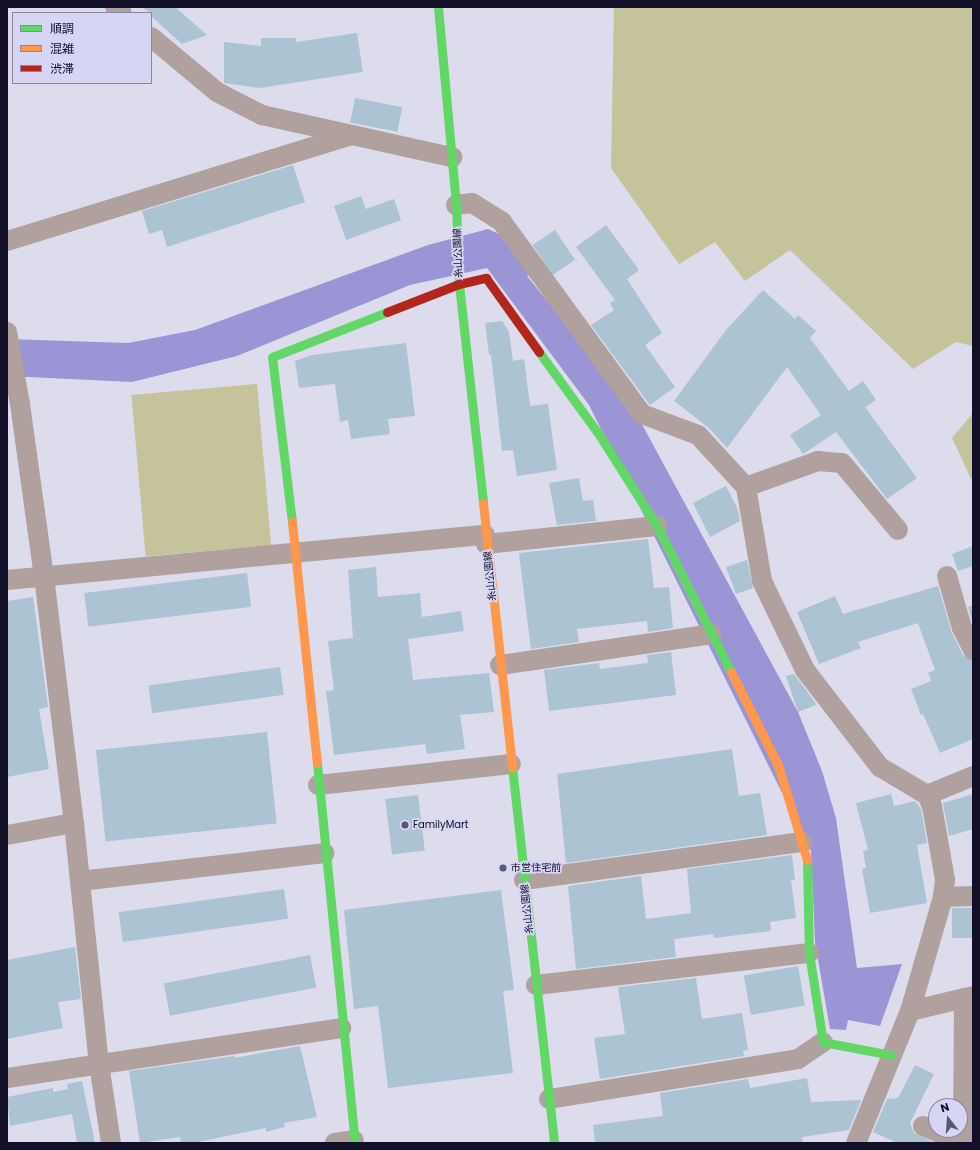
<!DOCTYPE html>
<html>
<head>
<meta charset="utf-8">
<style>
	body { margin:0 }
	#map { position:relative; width:980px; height:1150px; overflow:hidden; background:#dcdcec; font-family:Poppins,"Noto Sans JP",sans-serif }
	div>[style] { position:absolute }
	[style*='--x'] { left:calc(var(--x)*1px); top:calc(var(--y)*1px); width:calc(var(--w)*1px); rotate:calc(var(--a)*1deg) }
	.green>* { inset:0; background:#c5c39b; transform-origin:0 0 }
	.water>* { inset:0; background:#9b95d6 }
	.building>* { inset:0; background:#abc3d3; transform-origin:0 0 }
	.street>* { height:20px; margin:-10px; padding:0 10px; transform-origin:10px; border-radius:10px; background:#b0a09e }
	.fast>* { height:9px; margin:-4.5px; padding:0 4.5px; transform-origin:4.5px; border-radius:4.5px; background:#63d668 }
	.slow>* { height:9px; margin:-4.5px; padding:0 4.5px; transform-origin:4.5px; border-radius:4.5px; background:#ff974d }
	.jam>* { height:9px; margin:-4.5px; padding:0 4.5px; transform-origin:4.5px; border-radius:4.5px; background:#b3261e }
	.dots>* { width:11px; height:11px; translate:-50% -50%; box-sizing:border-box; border:2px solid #d6d5f3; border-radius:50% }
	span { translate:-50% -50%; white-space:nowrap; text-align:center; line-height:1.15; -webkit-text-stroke:3.5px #d6d5f3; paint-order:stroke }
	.street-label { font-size:10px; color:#120f29 }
	.poi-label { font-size:10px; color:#120f29 }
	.left { translate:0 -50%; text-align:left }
	.frame { position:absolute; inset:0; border:8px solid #120f29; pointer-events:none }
	.legend { position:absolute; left:12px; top:12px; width:140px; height:72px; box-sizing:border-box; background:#d6d5f3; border:1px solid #8886a2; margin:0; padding:5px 7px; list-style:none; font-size:12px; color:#120f29 }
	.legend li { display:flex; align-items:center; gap:8px; height:20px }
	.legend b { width:20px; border:1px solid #8886a2 }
	.north { position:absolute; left:928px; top:1098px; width:40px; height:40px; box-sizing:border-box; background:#d6d5f3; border:1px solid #8886a2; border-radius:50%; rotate:343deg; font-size:11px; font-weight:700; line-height:16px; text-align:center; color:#120f29 }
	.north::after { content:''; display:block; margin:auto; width:14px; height:18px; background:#59576d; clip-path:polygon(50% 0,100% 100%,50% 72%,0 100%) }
</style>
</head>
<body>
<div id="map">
	<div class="green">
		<div style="clip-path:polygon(614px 7px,973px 7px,973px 346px,956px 342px,913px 369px,790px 250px,745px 281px,715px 242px,679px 264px,611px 168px)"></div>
		<div style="left:257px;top:384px;width:162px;height:126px;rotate:85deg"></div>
		<div style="clip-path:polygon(973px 413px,973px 483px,952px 438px)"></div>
	</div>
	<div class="water">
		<div style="clip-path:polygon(488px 229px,499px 234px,534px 271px,527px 276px,632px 406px,798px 712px,822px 771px,836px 818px,857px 968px,902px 964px,880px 1026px,848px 1020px,846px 1030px,830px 1029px,815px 942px,811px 851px,589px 405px,487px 268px,410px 285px,237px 356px,132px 382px,7px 376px,7px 339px,128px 343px,195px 330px,428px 245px)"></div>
	</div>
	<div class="building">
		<div style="clip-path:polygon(141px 7px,175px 7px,207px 35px,182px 44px,151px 16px,151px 13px)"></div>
		<div style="clip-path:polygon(357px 33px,363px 72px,260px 88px,224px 83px,224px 42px,261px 46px,261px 38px,296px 38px,296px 42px)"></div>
		<div style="left:355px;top:98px;width:48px;height:25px;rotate:11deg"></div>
		<div style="clip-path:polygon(293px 165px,305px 202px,167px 247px,162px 230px,149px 234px,142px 211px)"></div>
		<div style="clip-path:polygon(361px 196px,366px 209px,394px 199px,401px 220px,346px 240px,334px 206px)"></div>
		<div style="clip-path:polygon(606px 225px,639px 270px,627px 279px,662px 333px,645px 345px,675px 387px,650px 405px,591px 325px,614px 310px,610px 303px,615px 300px,576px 247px)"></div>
		<div style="left:555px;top:230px;width:36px;height:27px;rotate:56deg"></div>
		<div style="clip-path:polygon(763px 290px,795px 319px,798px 315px,816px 331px,810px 338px,849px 391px,863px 381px,876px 400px,865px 407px,917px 478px,887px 499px,836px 432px,803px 454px,790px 435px,821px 415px,787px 367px,727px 448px,709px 428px,674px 401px,726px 330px)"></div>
		<div style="clip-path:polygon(502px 321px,509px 332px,513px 361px,524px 359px,530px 406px,548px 404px,557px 470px,517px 476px,513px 450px,502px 451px,491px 355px,489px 355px,485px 323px)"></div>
		<div style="clip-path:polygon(406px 343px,415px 416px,388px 419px,390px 434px,351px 439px,348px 420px,340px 422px,335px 384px,299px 388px,295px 361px,312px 355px)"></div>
		<div style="clip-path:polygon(579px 478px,583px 501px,593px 500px,596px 521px,557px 525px,549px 483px)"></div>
		<div style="clip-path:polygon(726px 486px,738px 510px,740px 521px,710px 537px,693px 503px)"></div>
		<div style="clip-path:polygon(648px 539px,654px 588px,669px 587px,673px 628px,648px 632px,647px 621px,577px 629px,579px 642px,531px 649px,519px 553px)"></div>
		<div style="clip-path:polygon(973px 546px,973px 566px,958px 571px,952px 554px)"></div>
		<div style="clip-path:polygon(747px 560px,753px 588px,736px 594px,726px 567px)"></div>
		<div style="clip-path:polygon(376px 567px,378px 597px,420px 593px,422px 617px,461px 611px,464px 631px,408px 639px,413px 680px,489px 673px,494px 712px,460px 715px,465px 749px,427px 754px,425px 744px,334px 755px,326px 691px,334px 690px,328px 641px,353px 638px,348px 570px)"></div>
		<div style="left:247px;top:573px;width:34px;height:164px;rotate:83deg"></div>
		<div style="clip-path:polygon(938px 586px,952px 633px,963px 655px,973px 661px,973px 739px,940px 753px,923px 714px,921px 715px,911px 689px,931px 681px,928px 673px,935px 670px,918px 623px,858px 642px,861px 648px,819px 664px,797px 612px,835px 596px,843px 614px)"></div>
		<div style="clip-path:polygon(33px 597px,48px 707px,39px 709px,49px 769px,7px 777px,7px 601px)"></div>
		<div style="clip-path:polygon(973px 605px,973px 624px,968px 607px)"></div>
		<div style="clip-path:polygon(671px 652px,676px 695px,549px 711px,544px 670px,599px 663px,600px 669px,648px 663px,647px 655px)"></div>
		<div style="left:280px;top:667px;width:28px;height:133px;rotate:82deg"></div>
		<div style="clip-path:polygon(794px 674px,815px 702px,816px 705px,798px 712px,786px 676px)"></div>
		<div style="left:267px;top:732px;width:92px;height:172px;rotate:84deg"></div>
		<div style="clip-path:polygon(732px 749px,739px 796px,760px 793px,767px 835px,566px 863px,557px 774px)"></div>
		<div style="clip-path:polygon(891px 794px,894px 806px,915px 801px,921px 809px,927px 843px,917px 845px,927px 903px,870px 913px,862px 869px,866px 868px,863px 851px,868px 850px,856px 803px)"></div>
		<div style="clip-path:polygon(973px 794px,973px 829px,949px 836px,943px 803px)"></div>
		<div style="left:418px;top:795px;width:56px;height:33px;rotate:83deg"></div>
		<div style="clip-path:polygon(792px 855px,795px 880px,791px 880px,796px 918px,770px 922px,771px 931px,714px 938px,713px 934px,674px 939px,676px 957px,576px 969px,568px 886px,641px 876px,646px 919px,691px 913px,687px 869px)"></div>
		<div style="left:284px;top:889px;width:30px;height:167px;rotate:82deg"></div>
		<div style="clip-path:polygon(501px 890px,514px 990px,503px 991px,513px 1073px,388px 1088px,378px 1006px,354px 1009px,344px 910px)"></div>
		<div style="left:952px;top:908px;width:21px;height:30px"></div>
		<div style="clip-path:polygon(75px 947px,81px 999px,58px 1002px,63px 1028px,7px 1039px,7px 960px)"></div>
		<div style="left:310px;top:955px;width:33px;height:149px;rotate:79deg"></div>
		<div style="left:798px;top:966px;width:40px;height:55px;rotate:80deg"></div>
		<div style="clip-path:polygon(696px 978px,702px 1019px,742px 1013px,748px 1050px,743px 1051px,744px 1056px,600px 1079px,594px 1038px,625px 1034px,618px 987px)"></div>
		<div style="clip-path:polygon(300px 1046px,317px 1117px,284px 1123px,285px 1127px,266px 1132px,266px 1128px,193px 1143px,181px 1143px,180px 1137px,140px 1143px,129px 1071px,234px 1056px,234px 1058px)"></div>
		<div style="clip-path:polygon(915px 1065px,934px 1074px,910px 1123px,914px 1133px,934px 1143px,897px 1143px,873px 1132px,887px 1099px,898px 1098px)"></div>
		<div style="clip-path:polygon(807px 1078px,811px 1102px,861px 1100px,849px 1130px,802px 1137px,803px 1143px,595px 1143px,593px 1125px,663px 1116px,660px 1093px,748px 1079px,750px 1088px)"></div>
		<div style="clip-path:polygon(82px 1081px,95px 1143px,77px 1143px,72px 1114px,10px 1126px,7px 1097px,53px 1088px,53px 1092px,68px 1089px,67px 1084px)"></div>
	</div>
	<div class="street">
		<div style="--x:115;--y:7;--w:9;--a:41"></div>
		<div style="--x:151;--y:37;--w:86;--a:39.8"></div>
		<div style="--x:217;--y:92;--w:51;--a:27.1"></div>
		<div style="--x:262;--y:115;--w:195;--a:12.5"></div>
		<div style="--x:456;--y:205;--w:16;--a:-7"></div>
		<div style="--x:472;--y:203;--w:36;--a:32"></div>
		<div style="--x:502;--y:222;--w:238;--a:53.9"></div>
		<div style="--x:642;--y:414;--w:60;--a:20.6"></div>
		<div style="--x:698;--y:435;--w:71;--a:47.3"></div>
		<div style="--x:746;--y:487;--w:95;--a:80.3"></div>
		<div style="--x:762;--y:581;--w:99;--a:64.2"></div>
		<div style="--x:805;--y:670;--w:123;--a:52.3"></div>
		<div style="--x:880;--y:767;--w:55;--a:30.8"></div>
		<div style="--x:927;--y:795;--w:12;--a:66"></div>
		<div style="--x:932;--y:806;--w:75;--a:80"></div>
		<div style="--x:945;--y:880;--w:17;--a:97"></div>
		<div style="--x:943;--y:897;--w:119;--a:106.1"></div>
		<div style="--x:910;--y:1011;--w:143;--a:112.2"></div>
		<div style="--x:7;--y:241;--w:360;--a:-17.1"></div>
		<div style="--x:7;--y:332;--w:73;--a:79.8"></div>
		<div style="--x:20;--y:404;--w:174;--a:82.1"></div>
		<div style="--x:44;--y:576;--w:249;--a:83.1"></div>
		<div style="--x:74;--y:823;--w:242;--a:84.1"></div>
		<div style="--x:99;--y:1064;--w:80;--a:81.4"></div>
		<div style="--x:746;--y:487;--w:77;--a:-19.9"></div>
		<div style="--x:818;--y:461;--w:24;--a:5"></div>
		<div style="--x:842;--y:463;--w:87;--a:50.1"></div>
		<div style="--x:486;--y:544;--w:172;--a:-6"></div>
		<div style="--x:947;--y:576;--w:54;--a:73.9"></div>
		<div style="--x:962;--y:628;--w:25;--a:63"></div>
		<div style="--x:7;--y:580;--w:480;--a:-5.4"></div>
		<div style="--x:500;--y:665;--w:214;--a:-8.3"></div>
		<div style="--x:318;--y:785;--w:194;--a:-6.2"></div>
		<div style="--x:927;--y:795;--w:50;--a:-22.4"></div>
		<div style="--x:7;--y:835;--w:68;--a:-10.2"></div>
		<div style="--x:524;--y:880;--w:281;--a:-7.8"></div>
		<div style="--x:80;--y:881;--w:246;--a:-6.5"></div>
		<div style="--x:943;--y:897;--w:30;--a:-2"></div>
		<div style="--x:536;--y:985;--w:275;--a:-6.7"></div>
		<div style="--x:910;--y:1011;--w:65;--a:-13.4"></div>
		<div style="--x:7;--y:1078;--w:338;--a:-8.5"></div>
		<div style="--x:549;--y:1099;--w:252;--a:-9.1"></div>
		<div style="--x:798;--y:1059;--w:30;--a:-34"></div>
		<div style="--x:923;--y:1126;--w:43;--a:23"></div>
		<div style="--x:963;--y:1143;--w:145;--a:-89.6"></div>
		<div style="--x:335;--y:1143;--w:19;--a:-9"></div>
	</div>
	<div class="fast">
		<div style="--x:438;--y:7;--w:199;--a:84.8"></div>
		<div style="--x:456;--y:205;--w:79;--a:87.8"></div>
		<div style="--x:459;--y:284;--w:220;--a:83.7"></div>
		<div style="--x:539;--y:352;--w:104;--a:54"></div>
		<div style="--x:600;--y:436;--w:107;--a:57.7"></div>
		<div style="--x:657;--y:526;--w:164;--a:63.1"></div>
		<div style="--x:292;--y:522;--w:166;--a:-96.9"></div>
		<div style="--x:272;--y:357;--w:123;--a:-21.4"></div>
		<div style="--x:317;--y:763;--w:382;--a:84.3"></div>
		<div style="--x:512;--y:767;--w:378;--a:83.6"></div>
		<div style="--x:807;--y:860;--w:93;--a:88.8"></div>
		<div style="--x:809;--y:953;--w:90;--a:81.1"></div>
		<div style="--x:823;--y:1042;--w:69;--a:10.8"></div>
	</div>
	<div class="slow">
		<div style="--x:483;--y:503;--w:266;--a:83.7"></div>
		<div style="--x:292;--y:522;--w:242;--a:84.1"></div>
		<div style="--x:731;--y:672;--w:104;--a:63.2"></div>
		<div style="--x:778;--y:765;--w:99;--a:73"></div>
	</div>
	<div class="jam">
		<div style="--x:387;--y:312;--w:77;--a:-21.3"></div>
		<div style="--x:459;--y:284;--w:28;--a:-13"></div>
		<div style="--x:486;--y:278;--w:91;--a:54.4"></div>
	</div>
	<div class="dots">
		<div style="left:405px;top:825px;background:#59576d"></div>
		<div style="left:503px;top:868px;background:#59576d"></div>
	</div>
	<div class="street-label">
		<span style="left:458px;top:253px;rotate:-92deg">糸山公園線</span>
		<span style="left:490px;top:576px;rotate:-96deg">糸山公園線</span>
		<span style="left:527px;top:909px;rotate:-96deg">糸山公園線</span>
	</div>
	<div class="poi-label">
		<span class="left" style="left:413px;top:825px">FamilyMart</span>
		<span class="left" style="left:511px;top:868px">市営住宅前</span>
	</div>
	<div class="frame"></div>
	<ul class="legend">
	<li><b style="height:5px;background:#63d668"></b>順調</li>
	<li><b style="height:5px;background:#ff974d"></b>混雑</li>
	<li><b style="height:5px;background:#b3261e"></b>渋滞</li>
	</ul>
	<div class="north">N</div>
</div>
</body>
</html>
